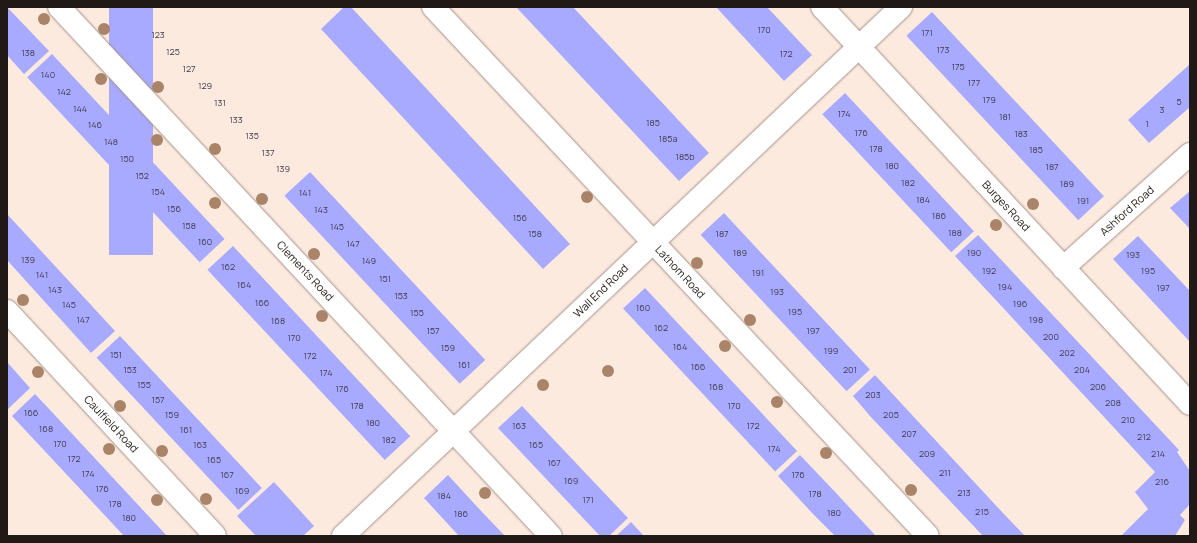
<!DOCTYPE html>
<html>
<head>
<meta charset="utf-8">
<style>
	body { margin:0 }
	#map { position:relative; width:1197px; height:543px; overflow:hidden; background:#fdeadf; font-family:Manrope,sans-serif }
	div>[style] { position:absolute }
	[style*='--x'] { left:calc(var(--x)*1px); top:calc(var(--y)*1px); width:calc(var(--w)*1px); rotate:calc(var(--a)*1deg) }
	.building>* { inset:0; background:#a8aaff; transform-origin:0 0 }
	.roads { filter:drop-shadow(0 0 1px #a49288) drop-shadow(0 0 1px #a49288) }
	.street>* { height:22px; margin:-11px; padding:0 11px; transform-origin:11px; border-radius:11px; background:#fff }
	.trees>* { width:12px; height:12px; margin:-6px; border-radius:50%; background:#a98469 }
	span { translate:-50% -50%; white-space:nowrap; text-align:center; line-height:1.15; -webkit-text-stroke:3px #fff; paint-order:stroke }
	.number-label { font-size:9px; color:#423d50 }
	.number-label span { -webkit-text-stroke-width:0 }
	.street-label { font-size:11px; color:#201915 }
	.frame { position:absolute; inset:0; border:8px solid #201915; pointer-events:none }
</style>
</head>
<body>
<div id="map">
	<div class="building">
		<div style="clip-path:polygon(7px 7px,49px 51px,24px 74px,7px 55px)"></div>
		<div style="left:109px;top:7px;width:44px;height:248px"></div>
		<div style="clip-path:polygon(344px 7px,351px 7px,570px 244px,543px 269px,321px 29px)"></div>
		<div style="clip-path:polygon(516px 7px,573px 7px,709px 153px,679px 181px)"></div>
		<div style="clip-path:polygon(716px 7px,767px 7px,812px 55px,784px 81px)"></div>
		<div style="left:932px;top:12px;width:252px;height:35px;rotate:47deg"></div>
		<div style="left:52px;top:54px;width:253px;height:34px;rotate:47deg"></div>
		<div style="clip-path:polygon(1190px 64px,1190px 107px,1149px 143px,1128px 120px)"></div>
		<div style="left:845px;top:93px;width:189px;height:31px;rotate:47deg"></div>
		<div style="left:310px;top:172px;width:257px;height:35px;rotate:47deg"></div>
		<div style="clip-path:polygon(1190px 191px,1190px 229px,1170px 208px)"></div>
		<div style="left:724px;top:213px;width:214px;height:32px;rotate:47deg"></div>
		<div style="clip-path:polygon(7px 214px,115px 331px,91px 353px,7px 260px)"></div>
		<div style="clip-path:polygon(978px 235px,1179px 450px,1177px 452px,1190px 471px,1190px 504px,1180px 515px,1185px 520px,1175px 536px,1121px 536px,1148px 509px,1135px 492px,1155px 472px,955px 256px)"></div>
		<div style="clip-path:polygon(1138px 236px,1190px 291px,1190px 342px,1113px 259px)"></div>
		<div style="left:233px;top:246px;width:260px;height:35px;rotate:47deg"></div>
		<div style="left:645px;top:288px;width:223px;height:30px;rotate:47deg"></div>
		<div style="left:120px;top:336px;width:208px;height:32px;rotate:47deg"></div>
		<div style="clip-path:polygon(7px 362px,30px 388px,7px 410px)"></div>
		<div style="clip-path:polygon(875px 375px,1002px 512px,1025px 536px,983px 536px,870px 416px,853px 396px)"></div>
		<div style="clip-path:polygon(35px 394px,51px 411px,167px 536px,124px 536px,97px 507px,12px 416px)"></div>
		<div style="clip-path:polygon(522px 406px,628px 518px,609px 536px,600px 536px,498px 428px)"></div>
		<div style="clip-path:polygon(800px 455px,836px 493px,876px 536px,835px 536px,813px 514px,778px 476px)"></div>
		<div style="clip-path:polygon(448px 475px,482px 512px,505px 536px,458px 535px,424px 498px)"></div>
		<div style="clip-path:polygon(274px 482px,314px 526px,303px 536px,256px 536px,237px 516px)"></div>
		<div style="clip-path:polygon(631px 522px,644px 536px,616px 536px)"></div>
	</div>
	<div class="roads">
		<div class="street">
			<div style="--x:59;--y:7;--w:722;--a:47.08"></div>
			<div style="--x:433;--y:7;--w:724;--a:46.9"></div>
			<div style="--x:822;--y:7;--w:541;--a:47.17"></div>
			<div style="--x:1063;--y:268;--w:171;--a:-41.9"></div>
			<div style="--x:7;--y:311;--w:306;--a:47.2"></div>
			<div style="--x:343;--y:536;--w:769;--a:-43.47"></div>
		</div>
	</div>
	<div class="trees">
		<div style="left:44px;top:19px"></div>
		<div style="left:104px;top:29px"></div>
		<div style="left:101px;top:79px"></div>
		<div style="left:158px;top:87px"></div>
		<div style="left:157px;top:140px"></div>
		<div style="left:215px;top:149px"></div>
		<div style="left:587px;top:197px"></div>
		<div style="left:262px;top:199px"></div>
		<div style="left:215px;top:203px"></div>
		<div style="left:1033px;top:204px"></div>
		<div style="left:996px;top:225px"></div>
		<div style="left:314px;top:254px"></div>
		<div style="left:697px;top:263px"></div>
		<div style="left:23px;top:300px"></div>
		<div style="left:322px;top:316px"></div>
		<div style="left:750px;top:320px"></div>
		<div style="left:725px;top:346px"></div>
		<div style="left:608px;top:371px"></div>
		<div style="left:38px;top:372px"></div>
		<div style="left:543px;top:385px"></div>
		<div style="left:777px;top:402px"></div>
		<div style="left:120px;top:406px"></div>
		<div style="left:109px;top:449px"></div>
		<div style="left:162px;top:451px"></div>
		<div style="left:826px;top:453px"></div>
		<div style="left:911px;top:490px"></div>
		<div style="left:485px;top:493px"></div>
		<div style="left:206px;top:499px"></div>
		<div style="left:157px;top:500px"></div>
	</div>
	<div class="number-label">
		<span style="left:764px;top:30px">170</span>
		<span style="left:927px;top:33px">171</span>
		<span style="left:158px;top:35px">123</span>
		<span style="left:943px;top:50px">173</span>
		<span style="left:173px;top:52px">125</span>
		<span style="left:28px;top:53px">138</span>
		<span style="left:786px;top:54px">172</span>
		<span style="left:958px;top:67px">175</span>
		<span style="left:189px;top:69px">127</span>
		<span style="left:48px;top:75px">140</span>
		<span style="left:974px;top:83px">177</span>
		<span style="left:205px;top:86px">129</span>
		<span style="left:64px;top:92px">142</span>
		<span style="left:989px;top:100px">179</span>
		<span style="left:1179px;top:102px">5</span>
		<span style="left:220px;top:103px">131</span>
		<span style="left:80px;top:109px">144</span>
		<span style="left:1162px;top:110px">3</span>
		<span style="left:844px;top:114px">174</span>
		<span style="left:1005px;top:117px">181</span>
		<span style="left:236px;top:120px">133</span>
		<span style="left:653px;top:123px">185</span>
		<span style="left:1147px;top:124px">1</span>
		<span style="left:95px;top:125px">146</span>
		<span style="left:861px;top:133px">176</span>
		<span style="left:1021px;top:134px">183</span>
		<span style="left:252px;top:136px">135</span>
		<span style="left:668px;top:139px">185a</span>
		<span style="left:111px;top:142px">148</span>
		<span style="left:876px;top:149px">178</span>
		<span style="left:1036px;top:150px">185</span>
		<span style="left:268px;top:153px">137</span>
		<span style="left:685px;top:157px">185b</span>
		<span style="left:127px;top:159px">150</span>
		<span style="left:892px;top:166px">180</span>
		<span style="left:1052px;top:167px">187</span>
		<span style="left:283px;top:169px">139</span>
		<span style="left:142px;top:176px">152</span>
		<span style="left:908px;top:183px">182</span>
		<span style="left:1067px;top:184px">189</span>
		<span style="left:158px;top:192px">154</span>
		<span style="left:305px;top:193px">141</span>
		<span style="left:923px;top:200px">184</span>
		<span style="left:1083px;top:201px">191</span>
		<span style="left:174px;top:209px">156</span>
		<span style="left:321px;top:210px">143</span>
		<span style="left:939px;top:216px">186</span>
		<span style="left:520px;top:218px">156</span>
		<span style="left:189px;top:226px">158</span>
		<span style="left:337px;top:227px">145</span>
		<span style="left:955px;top:233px">188</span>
		<span style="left:535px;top:234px">158</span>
		<span style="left:722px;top:234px">187</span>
		<span style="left:205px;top:242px">160</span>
		<span style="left:353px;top:244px">147</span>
		<span style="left:740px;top:253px">189</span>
		<span style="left:974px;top:253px">190</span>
		<span style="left:1133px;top:255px">193</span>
		<span style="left:28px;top:260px">139</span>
		<span style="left:369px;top:261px">149</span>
		<span style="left:228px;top:267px">162</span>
		<span style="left:989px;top:271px">192</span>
		<span style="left:1148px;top:271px">195</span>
		<span style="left:758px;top:273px">191</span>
		<span style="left:42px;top:275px">141</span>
		<span style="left:385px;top:279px">151</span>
		<span style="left:244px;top:285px">164</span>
		<span style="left:1005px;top:287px">194</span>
		<span style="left:1163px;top:288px">197</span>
		<span style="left:55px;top:290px">143</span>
		<span style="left:777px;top:292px">193</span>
		<span style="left:401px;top:296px">153</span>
		<span style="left:262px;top:303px">166</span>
		<span style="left:1020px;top:304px">196</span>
		<span style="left:69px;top:305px">145</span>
		<span style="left:643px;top:308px">160</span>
		<span style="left:795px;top:312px">195</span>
		<span style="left:417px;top:313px">155</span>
		<span style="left:83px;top:320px">147</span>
		<span style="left:1036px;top:320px">198</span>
		<span style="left:278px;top:321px">168</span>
		<span style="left:661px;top:328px">162</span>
		<span style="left:433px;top:331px">157</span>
		<span style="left:813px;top:331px">197</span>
		<span style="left:1051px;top:337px">200</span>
		<span style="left:294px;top:338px">170</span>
		<span style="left:680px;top:347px">164</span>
		<span style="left:448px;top:348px">159</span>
		<span style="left:831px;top:351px">199</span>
		<span style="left:1067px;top:353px">202</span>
		<span style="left:116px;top:355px">151</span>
		<span style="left:310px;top:356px">172</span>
		<span style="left:464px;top:365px">161</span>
		<span style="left:698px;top:367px">166</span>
		<span style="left:130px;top:370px">153</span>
		<span style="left:850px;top:370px">201</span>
		<span style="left:1082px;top:370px">204</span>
		<span style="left:326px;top:373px">174</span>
		<span style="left:144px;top:385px">155</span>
		<span style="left:716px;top:387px">168</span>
		<span style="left:1098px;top:387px">206</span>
		<span style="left:342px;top:389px">176</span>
		<span style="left:873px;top:395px">203</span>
		<span style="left:158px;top:400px">157</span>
		<span style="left:1113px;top:403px">208</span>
		<span style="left:357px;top:406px">178</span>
		<span style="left:734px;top:406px">170</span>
		<span style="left:31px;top:413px">166</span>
		<span style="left:172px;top:415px">159</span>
		<span style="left:891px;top:415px">205</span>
		<span style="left:1128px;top:420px">210</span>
		<span style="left:373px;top:423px">180</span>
		<span style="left:519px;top:426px">163</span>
		<span style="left:753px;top:426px">172</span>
		<span style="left:46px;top:429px">168</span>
		<span style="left:186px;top:430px">161</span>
		<span style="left:909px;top:434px">207</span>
		<span style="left:1144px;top:437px">212</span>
		<span style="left:389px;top:440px">182</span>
		<span style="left:60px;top:444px">170</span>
		<span style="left:200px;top:445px">163</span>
		<span style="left:536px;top:445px">165</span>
		<span style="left:774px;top:449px">174</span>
		<span style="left:927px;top:454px">209</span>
		<span style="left:1158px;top:454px">214</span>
		<span style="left:74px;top:459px">172</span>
		<span style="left:214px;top:460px">165</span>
		<span style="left:554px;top:463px">167</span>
		<span style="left:945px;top:473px">211</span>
		<span style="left:88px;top:474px">174</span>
		<span style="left:227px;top:475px">167</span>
		<span style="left:798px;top:475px">176</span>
		<span style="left:571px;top:481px">169</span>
		<span style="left:1162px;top:482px">216</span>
		<span style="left:102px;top:489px">176</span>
		<span style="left:242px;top:491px">169</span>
		<span style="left:964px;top:493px">213</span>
		<span style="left:815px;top:494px">178</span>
		<span style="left:444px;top:496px">184</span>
		<span style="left:588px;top:500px">171</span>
		<span style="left:115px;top:504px">178</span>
		<span style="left:982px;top:512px">215</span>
		<span style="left:834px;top:513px">180</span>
		<span style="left:461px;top:514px">186</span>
		<span style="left:129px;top:518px">180</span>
	</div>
	<div class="street-label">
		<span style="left:1006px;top:206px;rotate:47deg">Burges Road</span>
		<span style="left:1127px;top:211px;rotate:-42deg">Ashford Road</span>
		<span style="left:305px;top:271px;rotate:47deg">Clements Road</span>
		<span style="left:680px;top:272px;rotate:47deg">Lathom Road</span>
		<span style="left:601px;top:291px;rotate:-44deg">Wall End Road</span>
		<span style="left:111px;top:424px;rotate:47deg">Caulfield Road</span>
	</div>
	<div class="frame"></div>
</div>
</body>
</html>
